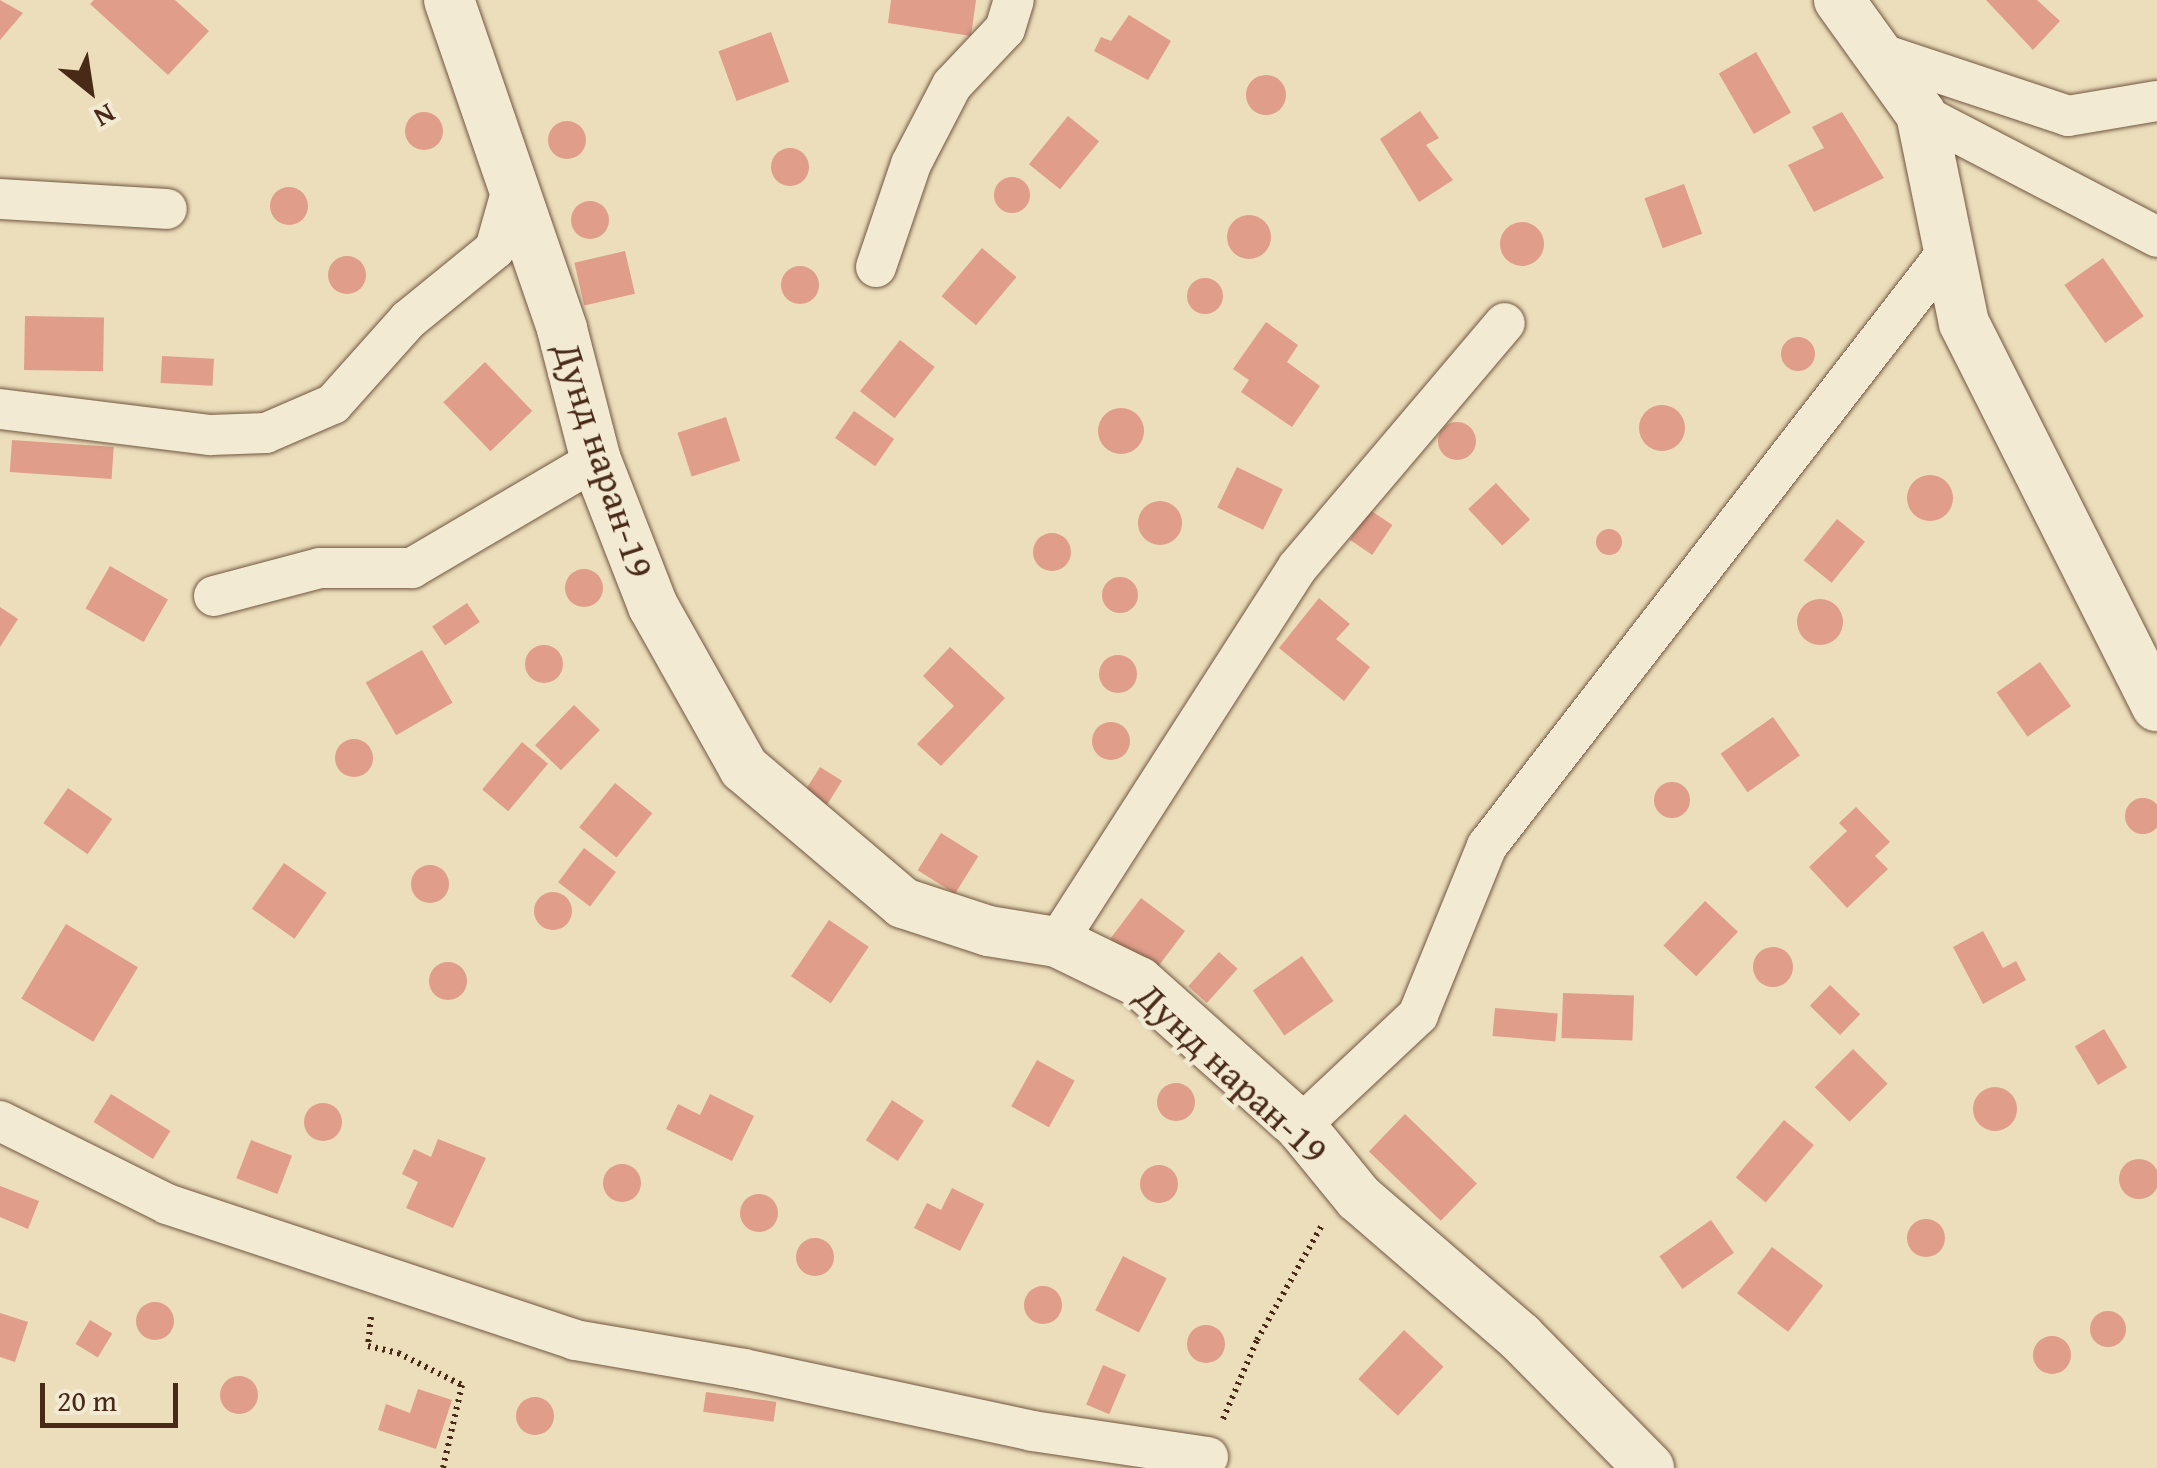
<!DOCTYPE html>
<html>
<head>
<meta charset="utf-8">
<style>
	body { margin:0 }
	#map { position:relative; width:2157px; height:1468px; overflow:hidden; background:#ecdebb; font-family:"Gentium Book Plus",serif }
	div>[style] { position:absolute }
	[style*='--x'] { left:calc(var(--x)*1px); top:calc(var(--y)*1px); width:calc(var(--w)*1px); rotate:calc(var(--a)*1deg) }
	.building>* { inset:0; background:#df9d8a; transform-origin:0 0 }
	.round { border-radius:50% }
	.path>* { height:6px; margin-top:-3px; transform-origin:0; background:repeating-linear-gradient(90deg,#482a17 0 2.5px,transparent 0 7.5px) }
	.roads { filter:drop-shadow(0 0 2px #715740) drop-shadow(0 0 2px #715740) }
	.minor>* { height:40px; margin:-20px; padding:0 20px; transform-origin:20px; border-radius:20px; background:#f3ead3 }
	.tertiary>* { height:50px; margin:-25px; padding:0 25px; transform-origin:25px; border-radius:25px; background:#f3ead3 }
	span { translate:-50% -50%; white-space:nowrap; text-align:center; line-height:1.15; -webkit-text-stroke:9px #f3ead3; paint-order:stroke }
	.street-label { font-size:38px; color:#482a17 }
	.north { position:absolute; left:40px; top:40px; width:100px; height:100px; -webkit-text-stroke:8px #f3ead3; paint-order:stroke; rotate:150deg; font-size:28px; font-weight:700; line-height:40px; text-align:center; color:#482a17 }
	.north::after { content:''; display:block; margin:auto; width:35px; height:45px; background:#482a17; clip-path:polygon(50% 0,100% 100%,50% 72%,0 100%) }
	.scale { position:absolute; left:40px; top:1383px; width:138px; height:45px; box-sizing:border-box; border:5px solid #482a17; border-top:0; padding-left:12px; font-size:30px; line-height:35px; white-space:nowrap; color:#482a17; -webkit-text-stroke:8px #f3ead3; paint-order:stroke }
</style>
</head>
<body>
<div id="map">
	<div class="building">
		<div style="clip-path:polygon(0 0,23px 13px,0 40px)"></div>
		<div style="clip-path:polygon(94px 0,175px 0,209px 31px,168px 75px,90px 4px)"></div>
		<div style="clip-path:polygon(891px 0,976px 0,971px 36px,888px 23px)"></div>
		<div style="clip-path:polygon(1986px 0,2037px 0,2060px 21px,2033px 50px)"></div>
		<div style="clip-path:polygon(1129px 15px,1171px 41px,1148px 80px,1094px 51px,1101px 37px,1111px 41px)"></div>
		<div style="left:771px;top:32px;width:53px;height:56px;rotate:70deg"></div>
		<div style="left:1756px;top:52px;width:70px;height:43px;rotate:60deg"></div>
		<div class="round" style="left:1246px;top:75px;width:40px;height:40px"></div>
		<div style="clip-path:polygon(1420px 111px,1439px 138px,1426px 145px,1453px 180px,1419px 202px,1380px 139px)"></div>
		<div style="clip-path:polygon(1842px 112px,1884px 178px,1814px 212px,1788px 165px,1824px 148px,1812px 127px)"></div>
		<div class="round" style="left:405px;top:112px;width:38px;height:38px"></div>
		<div style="left:1068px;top:116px;width:40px;height:62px;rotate:39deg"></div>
		<div class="round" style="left:548px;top:121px;width:38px;height:38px"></div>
		<div class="round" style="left:771px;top:148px;width:38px;height:38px"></div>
		<div class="round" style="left:994px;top:177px;width:36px;height:36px"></div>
		<div style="left:1684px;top:184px;width:53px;height:42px;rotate:70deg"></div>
		<div class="round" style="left:270px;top:187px;width:38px;height:38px"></div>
		<div class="round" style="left:571px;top:201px;width:38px;height:38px"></div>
		<div class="round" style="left:1227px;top:215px;width:44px;height:44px"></div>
		<div class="round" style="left:1500px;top:222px;width:44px;height:44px"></div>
		<div style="left:982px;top:248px;width:45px;height:63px;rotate:40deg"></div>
		<div style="left:625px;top:251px;width:44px;height:52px;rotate:77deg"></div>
		<div class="round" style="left:328px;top:256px;width:38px;height:38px"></div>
		<div style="left:2103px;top:258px;width:71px;height:47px;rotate:55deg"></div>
		<div class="round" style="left:781px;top:266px;width:38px;height:38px"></div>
		<div class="round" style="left:1187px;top:278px;width:36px;height:36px"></div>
		<div style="left:25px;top:316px;width:79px;height:54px;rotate:1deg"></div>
		<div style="clip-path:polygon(1266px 322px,1298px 345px,1287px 362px,1320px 386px,1292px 427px,1241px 392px,1249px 380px,1233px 369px)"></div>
		<div class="round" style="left:1781px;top:337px;width:34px;height:34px"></div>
		<div style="left:900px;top:340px;width:44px;height:65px;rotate:38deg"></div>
		<div style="left:162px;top:356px;width:52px;height:27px;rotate:3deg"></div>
		<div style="left:485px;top:362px;width:68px;height:58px;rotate:46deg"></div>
		<div class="round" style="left:1639px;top:405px;width:46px;height:46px"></div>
		<div class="round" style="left:1098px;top:408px;width:46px;height:46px"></div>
		<div style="left:854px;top:411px;width:49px;height:33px;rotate:35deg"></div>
		<div style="left:726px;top:417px;width:46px;height:51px;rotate:72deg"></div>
		<div class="round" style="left:1438px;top:422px;width:38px;height:38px"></div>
		<div style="left:12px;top:440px;width:102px;height:32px;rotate:4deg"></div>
		<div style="left:1237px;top:467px;width:51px;height:45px;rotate:26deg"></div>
		<div class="round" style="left:1907px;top:475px;width:46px;height:46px"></div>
		<div style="left:1496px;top:483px;width:50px;height:38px;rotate:47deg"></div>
		<div class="round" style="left:1138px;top:501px;width:44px;height:44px"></div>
		<div style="left:1370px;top:510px;width:27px;height:36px;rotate:34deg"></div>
		<div style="left:1837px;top:519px;width:36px;height:53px;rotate:39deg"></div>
		<div class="round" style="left:1596px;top:529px;width:26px;height:26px"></div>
		<div class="round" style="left:1033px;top:533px;width:38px;height:38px"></div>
		<div style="left:110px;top:566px;width:67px;height:49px;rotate:30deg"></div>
		<div class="round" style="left:565px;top:569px;width:38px;height:38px"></div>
		<div class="round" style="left:1102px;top:577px;width:36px;height:36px"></div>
		<div style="clip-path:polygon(1319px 598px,1350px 624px,1336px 639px,1370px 667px,1344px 701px,1279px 648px)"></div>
		<div class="round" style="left:1797px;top:599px;width:46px;height:46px"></div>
		<div style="left:467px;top:603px;width:23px;height:42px;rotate:56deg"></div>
		<div style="clip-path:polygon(0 607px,18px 619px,0 647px)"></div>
		<div class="round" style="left:525px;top:645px;width:38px;height:38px"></div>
		<div style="clip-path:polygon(950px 647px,1005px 698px,941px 766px,917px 744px,954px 706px,923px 676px)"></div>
		<div style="left:422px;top:650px;width:61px;height:65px;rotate:60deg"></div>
		<div class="round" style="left:1099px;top:655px;width:38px;height:38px"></div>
		<div style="left:2040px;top:662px;width:54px;height:53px;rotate:55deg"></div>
		<div style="left:574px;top:705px;width:36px;height:56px;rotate:44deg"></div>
		<div style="left:1773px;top:717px;width:47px;height:64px;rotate:55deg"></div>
		<div class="round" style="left:1092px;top:722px;width:38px;height:38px"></div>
		<div class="round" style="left:335px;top:739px;width:38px;height:38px"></div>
		<div style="left:522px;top:742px;width:34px;height:62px;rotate:40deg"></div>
		<div style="left:820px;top:767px;width:26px;height:29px;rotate:32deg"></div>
		<div class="round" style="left:1654px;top:782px;width:36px;height:36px"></div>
		<div style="left:615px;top:783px;width:48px;height:57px;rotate:39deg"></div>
		<div style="left:68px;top:788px;width:54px;height:43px;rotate:35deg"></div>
		<div class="round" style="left:2125px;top:798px;width:36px;height:36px"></div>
		<div style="clip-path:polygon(1856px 807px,1890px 842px,1875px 856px,1888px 869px,1847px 908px,1809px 867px,1847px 831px,1839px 823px)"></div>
		<div style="left:941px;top:833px;width:44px;height:44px;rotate:32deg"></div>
		<div style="left:584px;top:848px;width:40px;height:43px;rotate:37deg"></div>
		<div style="left:284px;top:863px;width:52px;height:56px;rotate:35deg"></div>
		<div class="round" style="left:411px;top:865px;width:38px;height:38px"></div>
		<div class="round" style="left:534px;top:892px;width:38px;height:38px"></div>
		<div style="left:1141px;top:898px;width:55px;height:51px;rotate:37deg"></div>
		<div style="left:1705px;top:901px;width:45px;height:61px;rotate:43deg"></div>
		<div style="left:829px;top:920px;width:48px;height:68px;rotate:34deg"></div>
		<div style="left:66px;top:924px;width:84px;height:87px;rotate:31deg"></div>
		<div style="clip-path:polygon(1983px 931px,2003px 968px,2016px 961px,2026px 980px,1983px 1004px,1953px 947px)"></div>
		<div class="round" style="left:1753px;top:947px;width:40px;height:40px"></div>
		<div style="left:1219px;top:952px;width:25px;height:46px;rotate:42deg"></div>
		<div style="left:1302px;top:956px;width:55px;height:60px;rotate:55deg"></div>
		<div class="round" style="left:429px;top:962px;width:38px;height:38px"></div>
		<div style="left:1830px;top:985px;width:42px;height:29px;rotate:44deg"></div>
		<div style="left:1563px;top:993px;width:71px;height:45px;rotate:2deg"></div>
		<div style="left:1495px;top:1008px;width:63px;height:28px;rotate:5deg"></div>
		<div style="left:2104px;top:1029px;width:45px;height:34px;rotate:59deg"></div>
		<div style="left:1853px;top:1049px;width:49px;height:54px;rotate:45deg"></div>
		<div style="left:1037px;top:1060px;width:43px;height:53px;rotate:29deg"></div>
		<div class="round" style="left:1157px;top:1083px;width:38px;height:38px"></div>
		<div class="round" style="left:1973px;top:1087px;width:44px;height:44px"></div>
		<div style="left:111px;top:1094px;width:70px;height:33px;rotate:32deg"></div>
		<div style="clip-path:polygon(710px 1094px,754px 1116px,732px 1161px,666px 1129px,678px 1104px,700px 1115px)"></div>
		<div style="left:892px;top:1100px;width:38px;height:48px;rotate:33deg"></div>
		<div class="round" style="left:304px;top:1103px;width:38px;height:38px"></div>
		<div style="left:1405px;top:1114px;width:100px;height:52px;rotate:44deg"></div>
		<div style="left:1784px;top:1120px;width:39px;height:75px;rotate:40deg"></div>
		<div style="clip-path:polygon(438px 1139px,486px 1158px,453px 1228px,406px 1208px,418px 1182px,402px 1174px,414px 1149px,431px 1157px)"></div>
		<div style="left:251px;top:1140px;width:44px;height:41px;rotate:21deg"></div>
		<div class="round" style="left:2119px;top:1159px;width:40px;height:40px"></div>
		<div class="round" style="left:603px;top:1164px;width:38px;height:38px"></div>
		<div class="round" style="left:1140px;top:1165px;width:38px;height:38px"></div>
		<div style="clip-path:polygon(0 1186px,39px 1201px,28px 1229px,0 1217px)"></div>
		<div style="clip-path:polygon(952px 1188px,984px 1204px,960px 1251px,914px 1228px,927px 1203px,941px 1210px)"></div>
		<div class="round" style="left:740px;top:1194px;width:38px;height:38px"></div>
		<div class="round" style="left:1907px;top:1219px;width:38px;height:38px"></div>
		<div style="left:1711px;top:1220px;width:40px;height:63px;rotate:55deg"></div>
		<div class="round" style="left:796px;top:1238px;width:38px;height:38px"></div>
		<div style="left:1772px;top:1247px;width:64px;height:58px;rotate:37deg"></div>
		<div style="left:1123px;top:1256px;width:49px;height:61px;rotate:27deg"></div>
		<div class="round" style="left:1024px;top:1286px;width:38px;height:38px"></div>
		<div class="round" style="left:136px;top:1302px;width:38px;height:38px"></div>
		<div class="round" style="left:2090px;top:1311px;width:36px;height:36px"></div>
		<div style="clip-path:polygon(0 1313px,28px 1322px,15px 1362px,0 1357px)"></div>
		<div style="left:90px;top:1320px;width:26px;height:28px;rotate:31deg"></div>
		<div class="round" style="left:1187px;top:1325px;width:38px;height:38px"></div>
		<div style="left:1404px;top:1330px;width:54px;height:67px;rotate:43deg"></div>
		<div class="round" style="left:2033px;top:1336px;width:38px;height:38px"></div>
		<div style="left:1103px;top:1365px;width:25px;height:43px;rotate:23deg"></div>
		<div class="round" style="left:220px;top:1376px;width:38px;height:38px"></div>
		<div style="clip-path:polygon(418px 1389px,452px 1400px,436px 1449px,378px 1430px,386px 1404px,410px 1413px)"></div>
		<div style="left:706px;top:1392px;width:71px;height:20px;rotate:8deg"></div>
		<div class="round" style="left:516px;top:1397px;width:38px;height:38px"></div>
	</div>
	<div class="path">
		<div style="--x:371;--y:1317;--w:29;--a:96"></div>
		<div style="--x:368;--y:1346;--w:31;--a:13"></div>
		<div style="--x:398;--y:1353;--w:72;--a:26.6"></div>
		<div style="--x:462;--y:1385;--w:85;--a:102.9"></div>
		<div style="--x:1223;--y:1419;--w:86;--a:-66.7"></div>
		<div style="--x:1257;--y:1340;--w:132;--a:-60.5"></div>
	</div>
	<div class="roads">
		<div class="minor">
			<div style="--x:1879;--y:53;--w:199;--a:18.4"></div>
			<div style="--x:2068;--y:116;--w:90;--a:-9.6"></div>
			<div style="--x:1921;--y:114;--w:266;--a:27.5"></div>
			<div style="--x:0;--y:199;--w:167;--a:3.4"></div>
			<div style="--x:876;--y:267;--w:109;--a:-71.2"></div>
			<div style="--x:911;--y:164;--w:89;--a:-62.6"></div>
			<div style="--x:952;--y:85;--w:77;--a:-46.6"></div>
			<div style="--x:1005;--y:29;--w:30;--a:-73"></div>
			<div style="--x:0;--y:409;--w:212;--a:7.1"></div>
			<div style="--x:210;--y:435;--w:56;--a:-2"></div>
			<div style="--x:266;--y:433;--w:73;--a:-23.4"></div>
			<div style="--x:333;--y:404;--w:113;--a:-48.2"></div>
			<div style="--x:408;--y:320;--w:112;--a:-39.2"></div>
			<div style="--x:495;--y:249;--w:70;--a:-74.2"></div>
			<div style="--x:214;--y:596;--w:110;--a:-14.8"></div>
			<div style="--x:320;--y:568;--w:92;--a:0"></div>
			<div style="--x:412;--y:568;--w:213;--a:-30.4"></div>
			<div style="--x:1057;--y:942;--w:444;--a:-57.3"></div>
			<div style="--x:1297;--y:568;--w:321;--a:-49.7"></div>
			<div style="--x:0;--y:1121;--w:186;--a:26.4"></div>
			<div style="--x:167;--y:1204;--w:430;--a:18.4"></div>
			<div style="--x:575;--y:1340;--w:171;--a:9.7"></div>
			<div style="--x:744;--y:1369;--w:295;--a:12.1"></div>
			<div style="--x:1032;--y:1431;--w:178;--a:8.4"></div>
			<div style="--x:1300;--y:1126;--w:162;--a:-43.2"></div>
			<div style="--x:1418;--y:1015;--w:183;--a:-67.8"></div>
			<div style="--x:1487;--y:846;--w:754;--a:-52.22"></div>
		</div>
		<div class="tertiary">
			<div style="--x:449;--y:0;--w:348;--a:71"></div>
			<div style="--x:562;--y:329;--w:135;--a:75.5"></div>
			<div style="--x:596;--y:460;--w:157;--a:68.7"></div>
			<div style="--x:653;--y:606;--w:186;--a:60.7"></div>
			<div style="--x:744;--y:768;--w:209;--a:40.3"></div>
			<div style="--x:903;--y:903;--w:89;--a:18.2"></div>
			<div style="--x:988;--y:931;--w:70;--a:9.1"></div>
			<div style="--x:1057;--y:942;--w:91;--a:26"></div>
			<div style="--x:1139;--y:982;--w:216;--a:41.8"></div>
			<div style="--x:1300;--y:1126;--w:93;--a:50.7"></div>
			<div style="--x:1359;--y:1198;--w:213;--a:40.8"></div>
			<div style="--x:1520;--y:1337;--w:184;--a:45.4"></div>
			<div style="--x:1839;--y:0;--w:140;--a:54.3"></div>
			<div style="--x:1921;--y:114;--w:213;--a:78.4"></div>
			<div style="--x:1964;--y:323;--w:429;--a:63.3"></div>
		</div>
	</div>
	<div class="street-label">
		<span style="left:604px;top:460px;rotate:72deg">Дунд наран-19</span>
		<span style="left:1232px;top:1073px;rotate:43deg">Дунд наран-19</span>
	</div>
	<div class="north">N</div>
	<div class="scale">20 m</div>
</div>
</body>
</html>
